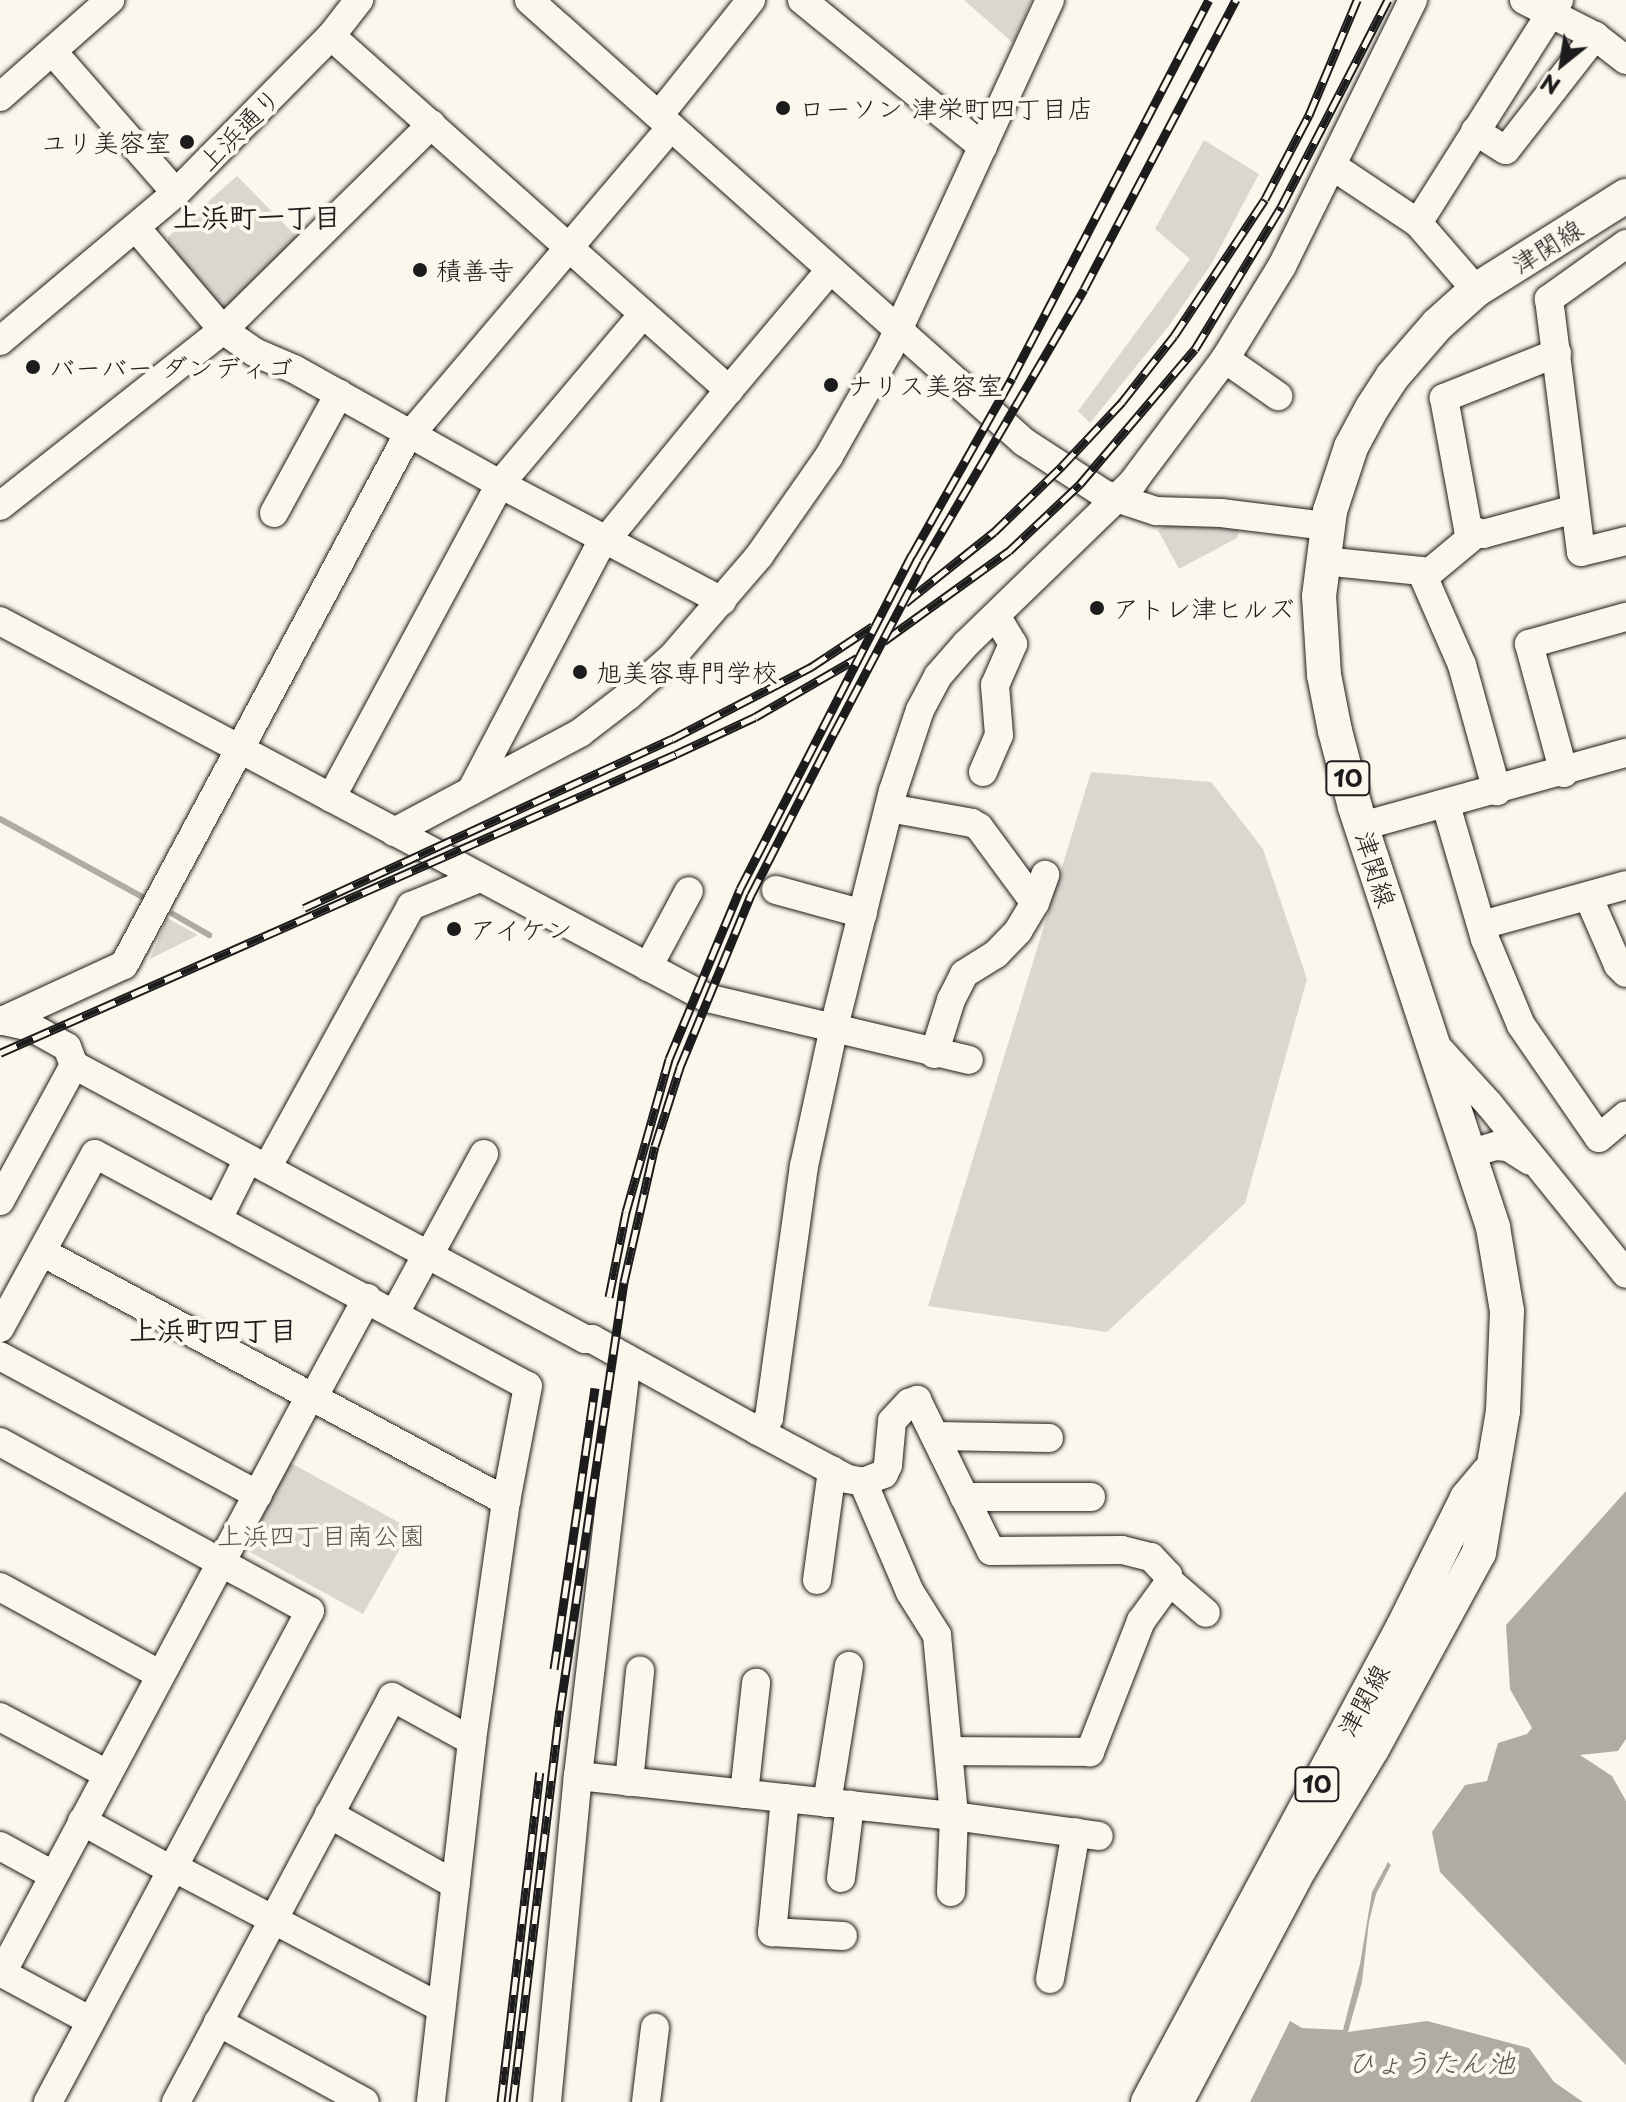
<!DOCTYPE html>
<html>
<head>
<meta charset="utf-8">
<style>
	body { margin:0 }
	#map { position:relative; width:1626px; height:2102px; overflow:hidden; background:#fbf7ec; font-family:"Playpen Sans","Klee One",sans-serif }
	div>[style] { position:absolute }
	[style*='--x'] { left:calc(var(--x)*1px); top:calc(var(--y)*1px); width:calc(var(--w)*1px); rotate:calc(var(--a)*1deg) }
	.green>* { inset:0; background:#dad7ce }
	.water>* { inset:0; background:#afaca5 }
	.stream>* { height:6px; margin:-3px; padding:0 3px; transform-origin:3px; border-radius:3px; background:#afaca5 }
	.roads { filter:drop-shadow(0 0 2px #1c1c1c) drop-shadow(0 0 2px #1c1c1c) }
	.minor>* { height:28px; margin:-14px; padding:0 14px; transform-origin:14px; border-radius:14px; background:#fbf7ec }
	.major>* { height:34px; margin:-17px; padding:0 17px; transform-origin:17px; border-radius:17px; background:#fbf7ec }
	.rail>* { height:9px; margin-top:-4.5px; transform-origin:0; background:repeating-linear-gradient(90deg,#fbf7ec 0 18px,#1c1c1c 0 36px); box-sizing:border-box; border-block:2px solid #1c1c1c }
	.dots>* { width:22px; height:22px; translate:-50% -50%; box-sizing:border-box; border:4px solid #fbf7ec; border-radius:50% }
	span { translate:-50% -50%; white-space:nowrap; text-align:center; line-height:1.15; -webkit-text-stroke:8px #fbf7ec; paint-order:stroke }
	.shield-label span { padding:2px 6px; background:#fbf7ec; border:2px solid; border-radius:6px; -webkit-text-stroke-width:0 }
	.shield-label { font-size:24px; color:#1c1c1c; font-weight:700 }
	.poi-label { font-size:26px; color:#1c1c1c }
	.left { translate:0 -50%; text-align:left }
	.right { translate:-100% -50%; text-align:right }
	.street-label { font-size:26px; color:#1c1c1c }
	.park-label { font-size:26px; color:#555451 }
	.neighbourhood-label { font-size:28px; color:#1c1c1c; font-weight:700 }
	.water-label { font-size:28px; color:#575653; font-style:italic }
	.north { position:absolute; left:1522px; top:24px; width:80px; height:80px; -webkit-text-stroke:6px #fbf7ec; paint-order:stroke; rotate:210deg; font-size:22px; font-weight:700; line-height:32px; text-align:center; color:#1c1c1c }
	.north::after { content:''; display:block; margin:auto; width:28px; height:36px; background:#1c1c1c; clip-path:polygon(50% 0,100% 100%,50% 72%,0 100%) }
</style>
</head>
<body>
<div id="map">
	<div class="green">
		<div style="clip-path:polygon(964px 0,1032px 0,1013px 43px)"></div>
		<div style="clip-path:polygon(1204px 140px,1259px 174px,1212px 263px,1168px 327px,1090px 423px,1078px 411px,1190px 259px,1155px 229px)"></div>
		<div style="clip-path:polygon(237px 176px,299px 239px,229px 309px,220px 308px,168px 246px,168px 237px)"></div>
		<div style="clip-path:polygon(1168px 524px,1240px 527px,1237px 538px,1179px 569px,1158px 530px)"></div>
		<div style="clip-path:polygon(1091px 772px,1211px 782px,1263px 849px,1307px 979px,1245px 1203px,1107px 1332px,928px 1306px)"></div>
		<div style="clip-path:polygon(167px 918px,198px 935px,150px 959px)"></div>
		<div style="clip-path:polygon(289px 1462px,411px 1529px,363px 1614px,250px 1552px,247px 1541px)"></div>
	</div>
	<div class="water">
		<div style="clip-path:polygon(1626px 1491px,1626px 1739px,1618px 1751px,1580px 1755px,1612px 1776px,1626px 1801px,1626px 2065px,1440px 1872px,1432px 1832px,1465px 1785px,1487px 1781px,1498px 1743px,1527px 1734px,1532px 1728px,1510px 1689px,1506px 1625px)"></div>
		<div style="clip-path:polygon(1388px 1862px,1391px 1865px,1376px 1894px,1369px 1922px,1362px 1982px,1348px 2032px,1427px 2021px,1529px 2048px,1554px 2082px,1583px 2102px,1250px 2102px,1290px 2021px,1302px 2028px,1343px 2030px,1360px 1964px,1372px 1892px)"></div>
	</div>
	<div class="stream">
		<div style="--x:0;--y:819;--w:171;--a:28.7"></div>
		<div style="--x:173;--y:914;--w:42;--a:30.3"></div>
	</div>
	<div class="roads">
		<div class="minor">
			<div style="--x:529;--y:0;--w:664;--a:41.76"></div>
			<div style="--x:1024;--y:442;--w:95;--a:33"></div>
			<div style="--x:1104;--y:494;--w:55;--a:18.1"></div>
			<div style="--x:1156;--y:511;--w:65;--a:1.8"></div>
			<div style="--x:1221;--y:513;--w:107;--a:7"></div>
			<div style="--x:802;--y:0;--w:233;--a:39.1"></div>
			<div style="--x:1524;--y:0;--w:80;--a:26.9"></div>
			<div style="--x:1595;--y:36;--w:39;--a:38"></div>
			<div style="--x:331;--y:36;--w:533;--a:41.65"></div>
			<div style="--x:729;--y:390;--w:157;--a:-49.9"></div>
			<div style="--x:53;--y:52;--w:187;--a:48.9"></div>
			<div style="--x:0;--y:97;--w:147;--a:-41.4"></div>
			<div style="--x:660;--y:114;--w:146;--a:-51.4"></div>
			<div style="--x:1475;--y:131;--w:36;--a:32"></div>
			<div style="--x:1506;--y:150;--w:145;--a:-52"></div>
			<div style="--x:1334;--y:167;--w:101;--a:33.7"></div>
			<div style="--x:1418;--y:223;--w:89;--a:49.1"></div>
			<div style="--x:1418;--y:223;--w:264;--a:-57.7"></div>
			<div style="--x:137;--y:229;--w:133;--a:49.6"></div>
			<div style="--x:223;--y:330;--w:38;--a:35"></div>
			<div style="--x:254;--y:352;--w:43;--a:23"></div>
			<div style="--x:294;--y:369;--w:236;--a:29.2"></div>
			<div style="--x:500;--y:484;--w:251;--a:27.8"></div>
			<div style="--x:1626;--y:244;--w:95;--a:144.5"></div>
			<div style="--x:1549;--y:299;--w:255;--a:82.8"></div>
			<div style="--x:1581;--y:552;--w:46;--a:-13.7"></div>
			<div style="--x:0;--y:341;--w:230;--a:-40.1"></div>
			<div style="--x:176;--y:193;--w:221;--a:-45.4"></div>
			<div style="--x:331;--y:36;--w:46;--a:-52.1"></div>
			<div style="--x:1557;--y:353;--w:122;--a:158.3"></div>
			<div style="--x:1444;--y:398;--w:133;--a:79.6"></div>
			<div style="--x:1468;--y:529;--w:16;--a:18"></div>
			<div style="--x:1483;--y:534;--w:95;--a:-15.2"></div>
			<div style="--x:1225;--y:359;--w:65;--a:34.9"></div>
			<div style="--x:0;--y:506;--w:284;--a:-38.3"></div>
			<div style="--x:223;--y:330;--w:293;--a:-44.6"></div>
			<div style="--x:274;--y:513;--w:136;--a:-61.4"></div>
			<div style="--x:1323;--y:561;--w:99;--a:5.8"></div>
			<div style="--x:1421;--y:571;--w:103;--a:66.4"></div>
			<div style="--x:1462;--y:665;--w:131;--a:74.5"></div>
			<div style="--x:1424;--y:577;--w:70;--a:-39.8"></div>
			<div style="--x:0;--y:621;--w:801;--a:28.07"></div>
			<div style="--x:707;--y:998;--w:269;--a:13.3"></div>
			<div style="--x:983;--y:772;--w:40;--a:-66.6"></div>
			<div style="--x:999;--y:735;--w:50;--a:-94.6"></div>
			<div style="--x:995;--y:685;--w:45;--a:-66.3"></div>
			<div style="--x:1013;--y:644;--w:31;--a:-121"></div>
			<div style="--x:1564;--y:773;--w:134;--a:-105.2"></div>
			<div style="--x:1529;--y:644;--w:101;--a:-15.6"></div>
			<div style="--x:471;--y:791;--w:271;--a:-62.3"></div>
			<div style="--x:597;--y:551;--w:208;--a:-50.7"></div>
			<div style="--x:331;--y:798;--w:357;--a:-61.7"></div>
			<div style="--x:500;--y:484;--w:222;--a:-49.9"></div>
			<div style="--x:1446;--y:805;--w:140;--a:73.8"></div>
			<div style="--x:1485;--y:939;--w:93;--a:67.3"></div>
			<div style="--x:1521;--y:1025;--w:137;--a:55.4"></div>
			<div style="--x:1599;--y:1138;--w:35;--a:-40"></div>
			<div style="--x:889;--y:808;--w:84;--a:10.2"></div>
			<div style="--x:972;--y:823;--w:8;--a:30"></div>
			<div style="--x:979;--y:827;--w:94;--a:53.6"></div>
			<div style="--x:1362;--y:826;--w:274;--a:-15.5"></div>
			<div style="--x:394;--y:832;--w:211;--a:-28"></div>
			<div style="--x:580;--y:733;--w:61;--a:-37.6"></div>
			<div style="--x:628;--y:696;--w:60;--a:-41.6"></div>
			<div style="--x:673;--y:656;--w:132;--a:-49.3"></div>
			<div style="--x:759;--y:556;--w:122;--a:-55"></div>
			<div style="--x:829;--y:456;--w:122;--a:-60.5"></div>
			<div style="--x:889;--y:350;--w:385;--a:-65.3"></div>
			<div style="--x:776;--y:890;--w:90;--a:15.4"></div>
			<div style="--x:1588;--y:896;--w:75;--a:66.5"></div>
			<div style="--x:1618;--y:965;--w:11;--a:45"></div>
			<div style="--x:1482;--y:925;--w:149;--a:-15.5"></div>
			<div style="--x:648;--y:967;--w:86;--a:-61.7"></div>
			<div style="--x:0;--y:1020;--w:32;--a:13"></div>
			<div style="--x:31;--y:1027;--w:41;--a:29.1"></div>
			<div style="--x:67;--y:1047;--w:19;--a:69"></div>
			<div style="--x:74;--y:1065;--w:580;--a:28.2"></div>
			<div style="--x:585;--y:1339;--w:7;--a:0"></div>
			<div style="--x:592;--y:1339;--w:190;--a:29"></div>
			<div style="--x:758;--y:1431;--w:17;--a:-50"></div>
			<div style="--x:769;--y:1418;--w:254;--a:-82.1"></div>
			<div style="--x:804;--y:1166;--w:142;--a:-77.8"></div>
			<div style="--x:834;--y:1027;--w:243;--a:-76"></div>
			<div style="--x:893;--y:791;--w:85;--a:-71.6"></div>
			<div style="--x:920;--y:710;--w:38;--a:-62"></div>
			<div style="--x:938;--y:676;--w:43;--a:-48.8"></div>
			<div style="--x:966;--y:644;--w:233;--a:-44.1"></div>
			<div style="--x:1133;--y:482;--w:154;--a:-53.2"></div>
			<div style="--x:1225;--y:359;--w:109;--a:-58.5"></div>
			<div style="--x:1282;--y:266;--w:297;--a:-63.8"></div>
			<div style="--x:2;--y:1021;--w:134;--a:-24.7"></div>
			<div style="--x:124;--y:965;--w:593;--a:-61.84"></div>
			<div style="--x:404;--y:442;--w:397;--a:-49.7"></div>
			<div style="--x:1438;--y:1048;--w:76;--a:47.7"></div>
			<div style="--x:1489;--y:1104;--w:218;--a:51.1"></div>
			<div style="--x:934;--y:1054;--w:57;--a:-72.5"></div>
			<div style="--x:951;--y:1000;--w:29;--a:-63"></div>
			<div style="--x:964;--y:974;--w:38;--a:-32"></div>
			<div style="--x:996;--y:954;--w:32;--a:-46"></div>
			<div style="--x:1018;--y:931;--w:33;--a:-59"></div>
			<div style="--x:1035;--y:903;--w:30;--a:-70"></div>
			<div style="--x:1469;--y:1154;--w:28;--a:-17"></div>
			<div style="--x:1496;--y:1146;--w:12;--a:5"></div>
			<div style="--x:1508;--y:1147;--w:26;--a:32"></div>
			<div style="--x:267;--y:1168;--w:299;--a:-61.2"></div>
			<div style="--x:411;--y:906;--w:74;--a:-22.1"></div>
			<div style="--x:0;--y:1201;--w:155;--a:-61.4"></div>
			<div style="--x:218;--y:1219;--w:67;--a:-63.4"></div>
			<div style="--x:42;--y:1252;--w:527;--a:28.22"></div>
			<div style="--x:429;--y:1255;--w:115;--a:-61.4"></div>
			<div style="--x:395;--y:1313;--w:67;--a:-61.5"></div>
			<div style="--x:0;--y:1328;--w:198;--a:-61.4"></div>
			<div style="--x:95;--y:1154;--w:491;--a:28.2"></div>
			<div style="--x:528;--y:1386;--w:117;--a:100.8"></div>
			<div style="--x:506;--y:1501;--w:242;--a:98.1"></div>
			<div style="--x:472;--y:1741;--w:363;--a:96.5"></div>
			<div style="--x:0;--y:1356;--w:293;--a:28.3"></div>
			<div style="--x:313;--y:1398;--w:114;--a:-61.6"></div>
			<div style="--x:758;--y:1431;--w:102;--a:28.1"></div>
			<div style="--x:848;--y:1479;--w:15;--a:11"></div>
			<div style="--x:863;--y:1482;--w:22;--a:-21"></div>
			<div style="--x:884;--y:1474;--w:10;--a:-66"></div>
			<div style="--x:888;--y:1465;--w:44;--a:-84.8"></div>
			<div style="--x:892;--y:1421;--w:25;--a:-47"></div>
			<div style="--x:909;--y:1403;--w:9;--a:-21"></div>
			<div style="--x:917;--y:1400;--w:168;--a:63.9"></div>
			<div style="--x:991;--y:1551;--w:131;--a:-0.4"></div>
			<div style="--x:1122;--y:1550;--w:30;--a:14"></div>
			<div style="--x:1151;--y:1557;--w:25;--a:47"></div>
			<div style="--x:1168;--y:1575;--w:9;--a:90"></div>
			<div style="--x:1168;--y:1584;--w:46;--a:126.1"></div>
			<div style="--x:1141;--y:1621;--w:141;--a:111.3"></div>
			<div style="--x:1090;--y:1752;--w:141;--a:-179.6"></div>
			<div style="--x:936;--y:1436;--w:113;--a:1"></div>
			<div style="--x:0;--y:1442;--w:353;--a:28.6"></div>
			<div style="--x:310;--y:1611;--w:557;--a:118.08"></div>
			<div style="--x:863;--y:1482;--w:120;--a:66.9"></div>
			<div style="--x:910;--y:1592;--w:51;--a:57.9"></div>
			<div style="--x:937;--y:1635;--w:182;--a:84.6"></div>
			<div style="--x:954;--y:1816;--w:76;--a:92.3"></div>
			<div style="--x:964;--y:1497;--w:127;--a:0"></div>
			<div style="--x:817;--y:1580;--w:111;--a:-82.2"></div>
			<div style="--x:1168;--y:1580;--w:50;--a:41"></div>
			<div style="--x:0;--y:1587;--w:183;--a:28.7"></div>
			<div style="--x:0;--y:1717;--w:121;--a:28"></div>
			<div style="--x:578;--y:1776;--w:378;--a:6.1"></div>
			<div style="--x:954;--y:1816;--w:146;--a:7.9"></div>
			<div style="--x:629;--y:1782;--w:112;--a:-84.3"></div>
			<div style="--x:744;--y:1794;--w:112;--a:-83.8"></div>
			<div style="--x:785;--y:1798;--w:135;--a:95.5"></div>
			<div style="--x:772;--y:1932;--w:71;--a:3.2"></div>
			<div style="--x:827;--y:1803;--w:139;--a:-80.9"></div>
			<div style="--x:329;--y:1814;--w:145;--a:29.2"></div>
			<div style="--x:82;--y:1821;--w:102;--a:28.8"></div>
			<div style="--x:0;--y:1846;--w:60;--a:28.7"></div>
			<div style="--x:173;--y:1867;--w:303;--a:27.7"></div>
			<div style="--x:841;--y:1878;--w:74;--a:-83"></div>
			<div style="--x:0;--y:1972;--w:103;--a:28.3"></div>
			<div style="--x:2;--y:1973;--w:654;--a:-61.91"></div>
			<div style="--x:1050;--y:1979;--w:149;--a:-80"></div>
			<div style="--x:218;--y:2022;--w:167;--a:28.6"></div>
			<div style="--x:176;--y:2102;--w:459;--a:-61.9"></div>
			<div style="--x:392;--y:1697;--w:91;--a:28.8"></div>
			<div style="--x:547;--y:2102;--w:327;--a:-84.6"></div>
			<div style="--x:578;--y:1776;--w:420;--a:-83.3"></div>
			<div style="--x:646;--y:2102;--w:75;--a:-83.1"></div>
		</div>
		<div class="major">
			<div style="--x:1148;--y:2102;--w:539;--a:-61.77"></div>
			<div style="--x:1403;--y:1627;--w:144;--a:-63.6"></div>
			<div style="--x:1467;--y:1498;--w:33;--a:-50"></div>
			<div style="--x:1176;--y:2102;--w:263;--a:-62.1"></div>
			<div style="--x:1299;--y:1870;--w:141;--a:-58.9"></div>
			<div style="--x:1372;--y:1749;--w:223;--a:-61.4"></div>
			<div style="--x:1479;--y:1553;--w:144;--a:-80.4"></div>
			<div style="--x:1503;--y:1411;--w:100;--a:-87.7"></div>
			<div style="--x:1507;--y:1311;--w:85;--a:-99.5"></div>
			<div style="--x:1493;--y:1227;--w:442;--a:-108.2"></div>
			<div style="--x:1355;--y:807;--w:79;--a:-104.7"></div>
			<div style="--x:1335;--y:731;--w:57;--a:-101.1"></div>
			<div style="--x:1324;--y:675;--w:79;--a:-93.6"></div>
			<div style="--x:1319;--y:596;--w:86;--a:-82.6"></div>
			<div style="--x:1330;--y:511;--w:67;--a:-71.8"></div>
			<div style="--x:1351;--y:447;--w:44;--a:-61.7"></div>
			<div style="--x:1372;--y:408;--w:37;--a:-57"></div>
			<div style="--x:1392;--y:377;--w:69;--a:-49.1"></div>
			<div style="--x:1437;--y:325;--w:52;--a:-41.9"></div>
			<div style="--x:1476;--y:290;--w:177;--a:-32.1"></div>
		</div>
	</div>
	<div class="rail">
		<div style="--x:905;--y:603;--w:114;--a:-38.6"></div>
		<div style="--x:994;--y:532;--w:95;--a:-44.1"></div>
		<div style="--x:1062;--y:466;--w:88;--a:-46.8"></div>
		<div style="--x:1122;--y:402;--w:84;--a:-51.8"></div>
		<div style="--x:1174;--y:336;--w:164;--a:-56.4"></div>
		<div style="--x:1265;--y:199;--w:95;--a:-62.4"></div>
		<div style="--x:1309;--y:115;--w:125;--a:-67.3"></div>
		<div style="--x:884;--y:641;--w:154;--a:-35.8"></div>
		<div style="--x:1009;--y:551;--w:98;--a:-43.3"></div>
		<div style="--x:1080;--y:484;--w:177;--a:-49.6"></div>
		<div style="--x:1195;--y:349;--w:166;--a:-58.8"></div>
		<div style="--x:1281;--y:207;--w:233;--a:-62.7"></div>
		<div style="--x:304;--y:908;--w:405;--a:-24.7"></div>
		<div style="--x:672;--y:739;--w:157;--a:-27.4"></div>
		<div style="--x:811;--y:667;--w:74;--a:-33.5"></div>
		<div style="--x:0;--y:1053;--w:739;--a:-23.86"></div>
		<div style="--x:676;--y:754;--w:87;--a:-25.1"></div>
		<div style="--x:755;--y:717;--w:118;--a:-30"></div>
		<div style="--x:609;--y:1297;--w:87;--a:-78.7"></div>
		<div style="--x:626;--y:1212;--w:159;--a:-74.3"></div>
		<div style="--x:669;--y:1059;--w:184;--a:-67.3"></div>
		<div style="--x:740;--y:889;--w:376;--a:-62.8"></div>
		<div style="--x:912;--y:555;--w:203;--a:-60.5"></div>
		<div style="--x:1012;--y:378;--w:426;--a:-62.5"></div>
		<div style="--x:554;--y:1669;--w:284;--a:-81.7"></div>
		<div style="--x:501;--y:2102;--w:332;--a:-83.3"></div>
		<div style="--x:513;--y:2102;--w:395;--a:-83.2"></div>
		<div style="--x:560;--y:1710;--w:433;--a:-81.5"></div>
		<div style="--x:624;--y:1282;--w:139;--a:-77.2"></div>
		<div style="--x:655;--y:1146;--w:83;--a:-72.4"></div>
		<div style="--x:680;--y:1067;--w:186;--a:-67.6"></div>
		<div style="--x:751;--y:895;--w:182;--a:-62.9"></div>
		<div style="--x:834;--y:733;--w:193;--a:-62.2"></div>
		<div style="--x:924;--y:562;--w:316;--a:-59.6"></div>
		<div style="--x:1084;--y:289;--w:327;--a:-62.3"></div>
	</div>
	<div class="dots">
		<div style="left:783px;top:108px;background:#1c1c1c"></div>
		<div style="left:187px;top:142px;background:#1c1c1c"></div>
		<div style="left:420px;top:270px;background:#1c1c1c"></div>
		<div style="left:33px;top:367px;background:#1c1c1c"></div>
		<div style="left:831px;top:385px;background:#1c1c1c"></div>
		<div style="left:1097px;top:608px;background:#1c1c1c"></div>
		<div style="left:580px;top:672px;background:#1c1c1c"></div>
		<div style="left:454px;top:929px;background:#1c1c1c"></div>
	</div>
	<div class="shield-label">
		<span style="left:1348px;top:778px">10</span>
		<span style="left:1317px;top:1784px">10</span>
	</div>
	<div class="poi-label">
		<span class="left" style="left:799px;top:108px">ローソン 津栄町四丁目店</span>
		<span class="right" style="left:171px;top:142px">ユリ美容室</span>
		<span class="left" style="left:436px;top:270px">積善寺</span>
		<span class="left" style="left:49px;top:367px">バーバー ダンディゴ</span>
		<span class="left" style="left:847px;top:385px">ナリス美容室</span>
		<span class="left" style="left:1113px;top:608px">アトレ津ヒルズ</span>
		<span class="left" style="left:596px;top:672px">旭美容専門学校</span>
		<span class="left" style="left:470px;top:929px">アイケン</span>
	</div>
	<div class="street-label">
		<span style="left:239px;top:129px;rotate:-45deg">上浜通り</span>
		<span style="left:1547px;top:246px;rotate:-32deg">津関線</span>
		<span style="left:1376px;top:869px;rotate:72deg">津関線</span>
		<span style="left:1363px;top:1700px;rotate:-61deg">津関線</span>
	</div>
	<div class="park-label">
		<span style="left:321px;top:1535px">上浜四丁目南公園</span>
	</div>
	<div class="neighbourhood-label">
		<span style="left:257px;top:216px">上浜町一丁目</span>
		<span style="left:213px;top:1329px">上浜町四丁目</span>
	</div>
	<div class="water-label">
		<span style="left:1431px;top:2062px">ひょうたん池</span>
	</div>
	<div class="north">N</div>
</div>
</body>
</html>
